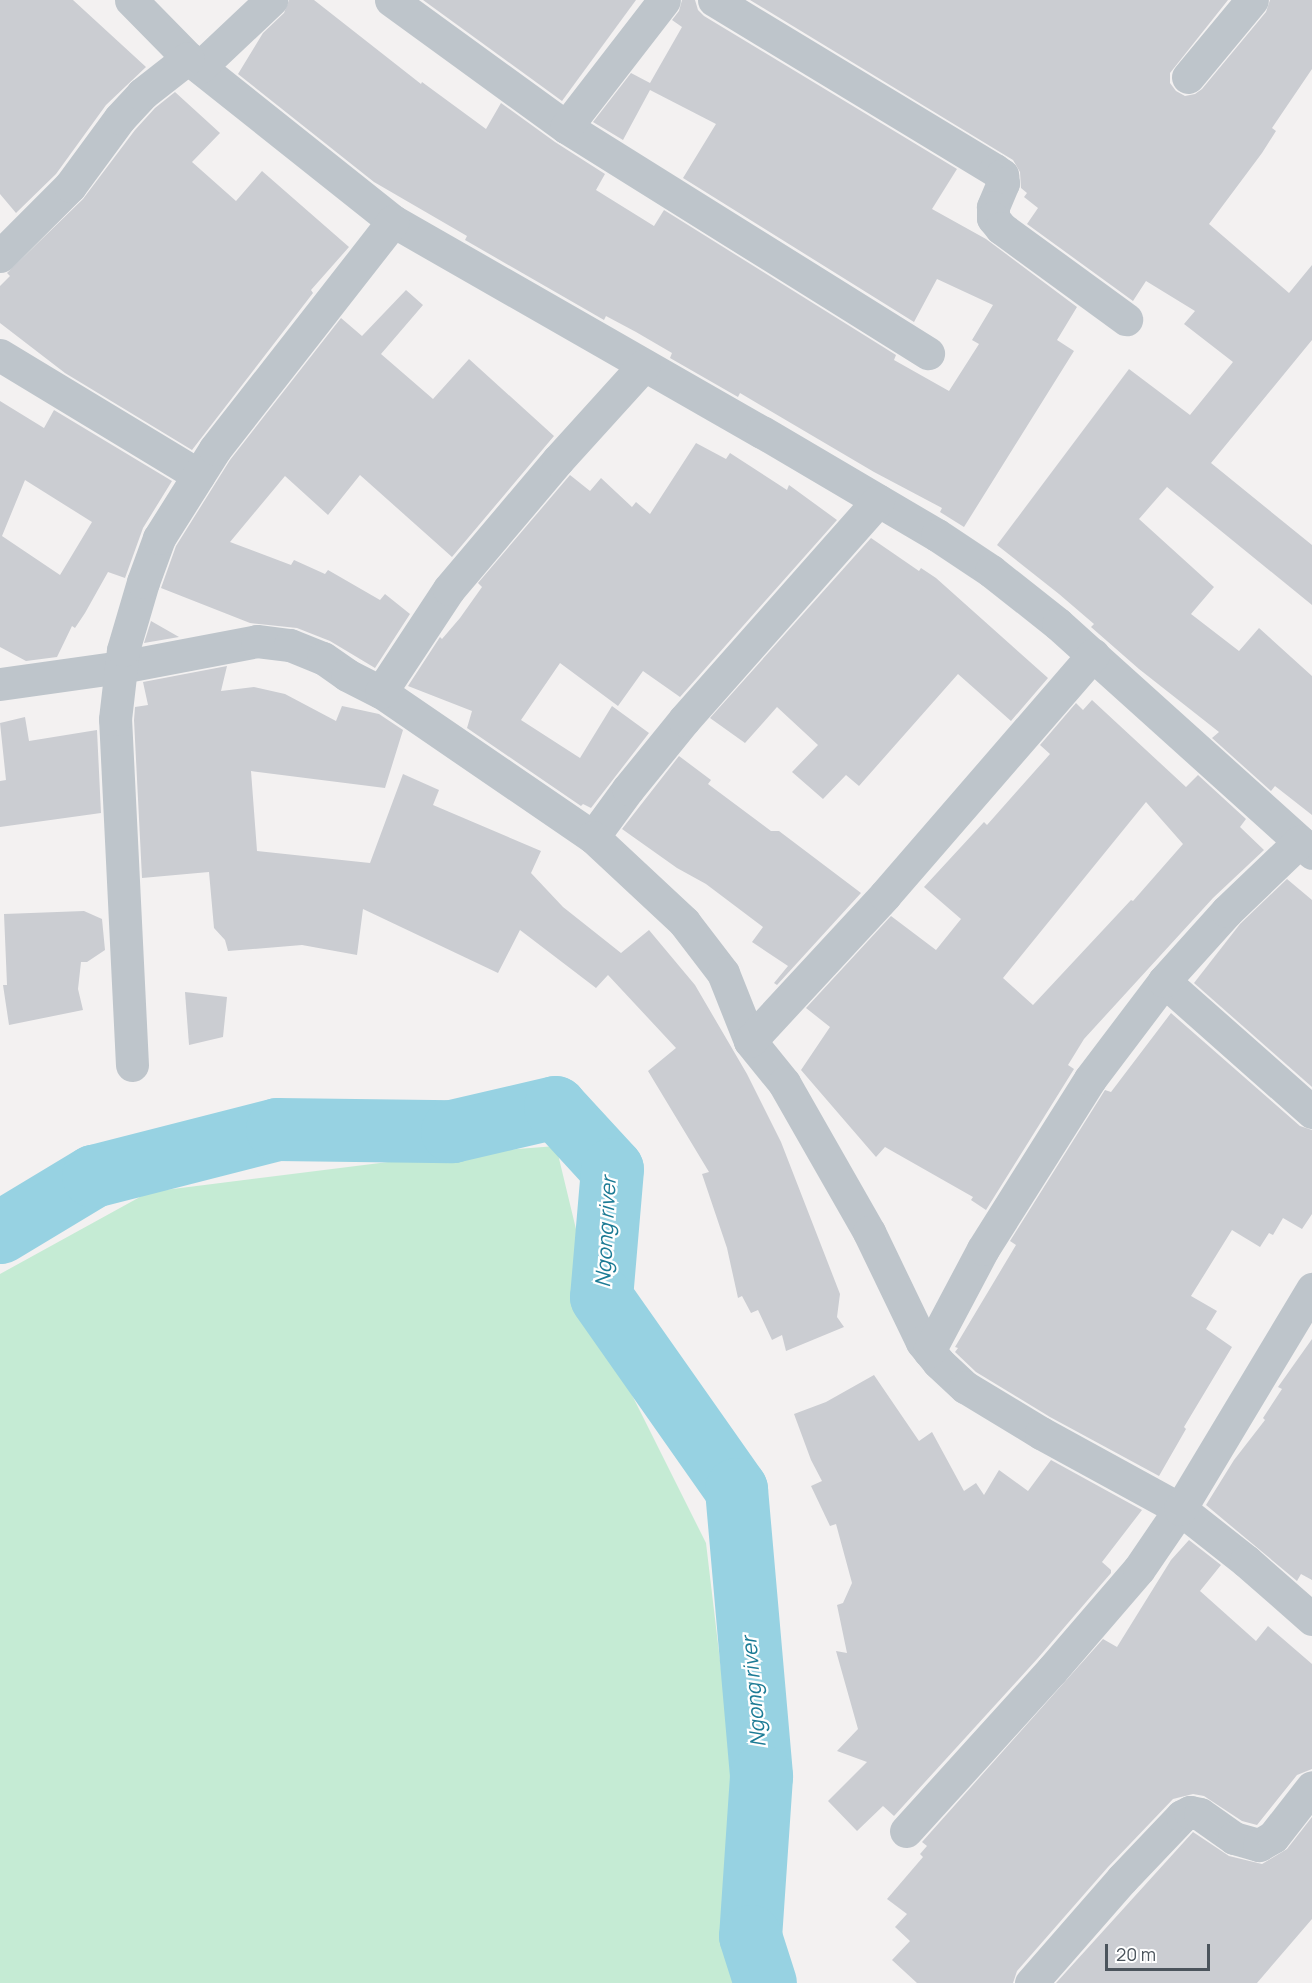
<!DOCTYPE html>
<html>
<head>
<meta charset="utf-8">
<style>
	body { margin:0 }
	#map { position:relative; width:1312px; height:1983px; overflow:hidden; background:#f3f1f1; font-family:Manrope,sans-serif }
	div>[style] { position:absolute }
	[style*='--x'] { left:calc(var(--x)*1px); top:calc(var(--y)*1px); width:calc(var(--w)*1px); rotate:calc(var(--a)*1deg) }
	.green>* { inset:0; background:#c5ebd4 }
	.river>* { height:63px; margin:-31.5px; padding:0 31.5px; transform-origin:31.5px; border-radius:31.5px; background:#97d2e2 }
	.building>* { inset:0; background:#cbcdd2 }
	.minor>* { height:33px; margin:-16.5px; padding:0 16.5px; transform-origin:16.5px; border-radius:16.5px; background:#bec5cb }
	span { translate:-50% -50%; white-space:nowrap; text-align:center; line-height:1.15; -webkit-text-stroke:4.5px #fff; paint-order:stroke }
	.water-label { font-size:21px; color:#1c7b95; font-style:italic }
	.scale { position:absolute; left:1105px; top:1944px; width:105px; height:27px; box-sizing:border-box; border:3px solid #4b545c; border-top:0; padding-left:8px; font-size:18px; line-height:21px; white-space:nowrap; color:#4b545c; -webkit-text-stroke:4px #fff; paint-order:stroke }
</style>
</head>
<body>
<div id="map">
	<div class="green">
		<div style="clip-path:polygon(556px 1146px,601px 1333px,706px 1543px,733px 1770px,739px 1983px,0 1983px,0 1274px,149px 1192px,444px 1155px)"></div>
	</div>
	<div class="river">
		<div style="--x:0;--y:1232;--w:109;--a:-31.1"></div>
		<div style="--x:93;--y:1176;--w:190;--a:-14.3"></div>
		<div style="--x:277;--y:1129;--w:175;--a:0.7"></div>
		<div style="--x:452;--y:1131;--w:106;--a:-13.1"></div>
		<div style="--x:555;--y:1107;--w:84;--a:47.4"></div>
		<div style="--x:612;--y:1169;--w:128;--a:94.9"></div>
		<div style="--x:601;--y:1297;--w:235;--a:54.9"></div>
		<div style="--x:736;--y:1489;--w:288;--a:85"></div>
		<div style="--x:761;--y:1776;--w:160;--a:93.9"></div>
		<div style="--x:750;--y:1936;--w:49;--a:72.3"></div>
	</div>
	<div class="building">
		<div style="clip-path:polygon(0 0,73px 0,146px 67px,106px 105px,56px 174px,16px 213px,0 194px)"></div>
		<div style="clip-path:polygon(289px 0,314px 0,421px 84px,422px 82px,486px 129px,501px 103px,555px 142px,605px 174px,596px 190px,654px 226px,664px 210px,896px 355px,894px 360px,949px 391px,979px 344px,972px 340px,993px 305px,937px 279px,914px 322px,683px 178px,716px 124px,650px 90px,623px 140px,593px 122px,631px 73px,650px 83px,682px 27px,672px 20px,679px 11px,682px 0,695px 0,698px 10px,704px 16px,957px 169px,932px 209px,986px 239px,1077px 307px,1057px 340px,1074px 351px,964px 527px,940px 512px,942px 508px,874px 472px,740px 393px,738px 397px,670px 358px,672px 353px,636px 332px,606px 316px,604px 320px,465px 240px,467px 236px,374px 182px,238px 74px,263px 33px,284px 13px)"></div>
		<div style="clip-path:polygon(423px 0,636px 0,562px 101px)"></div>
		<div style="clip-path:polygon(750px 0,1228px 0,1170px 73px,1170px 83px,1176px 91px,1185px 96px,1195px 94px,1202px 89px,1266px 12px,1270px 0,1312px 0,1312px 69px,1272px 128px,1276px 131px,1262px 153px,1209px 224px,1289px 293px,1312px 265px,1312px 340px,1211px 463px,1312px 545px,1312px 605px,1167px 487px,1139px 519px,1214px 587px,1191px 614px,1239px 651px,1259px 628px,1312px 676px,1312px 815px,1275px 786px,1271px 791px,1212px 738px,1219px 732px,1139px 669px,1091px 627px,1094px 624px,1059px 594px,997px 545px,1129px 369px,1190px 415px,1233px 362px,1184px 324px,1195px 311px,1146px 281px,1133px 301px,1027px 224px,1038px 208px,1024px 197px,1027px 193px,1021px 188px,1020px 172px,1013px 160px)"></div>
		<div style="clip-path:polygon(175px 92px,220px 133px,192px 162px,236px 201px,262px 171px,349px 247px,311px 290px,313px 293px,192px 450px,65px 373px,0 323px,0 286px,10px 276px,7px 273px,83px 199px,135px 130px,155px 108px)"></div>
		<div style="clip-path:polygon(406px 290px,423px 305px,381px 354px,433px 399px,469px 359px,554px 436px,452px 557px,360px 475px,328px 515px,285px 476px,230px 542px,291px 565px,294px 560px,325px 574px,328px 570px,380px 600px,385px 594px,410px 614px,375px 668px,330px 641px,297px 628px,250px 623px,161px 588px,176px 546px,230px 460px,341px 318px,362px 336px)"></div>
		<div style="clip-path:polygon(evenodd,0 401px,44px 428px,54px 410px,172px 481px,143px 528px,125px 578px,108px 572px,85px 613px,75px 628px,72px 626px,57px 657px,26px 661px,0 647px,0 401px,25px 480px,92px 522px,60px 575px,2px 536px,25px 480px)"></div>
		<div style="clip-path:polygon(696px 443px,726px 459px,730px 453px,787px 490px,789px 485px,837px 520px,680px 697px,643px 671px,618px 706px,560px 663px,521px 720px,580px 758px,612px 706px,649px 733px,591px 808px,583px 804px,581px 806px,467px 728px,472px 711px,408px 686px,440px 637px,442px 639px,460px 618px,482px 587px,478px 583px,570px 475px,590px 491px,601px 478px,632px 507px,636px 502px,650px 514px)"></div>
		<div style="clip-path:polygon(871px 538px,919px 571px,921px 568px,936px 578px,1048px 678px,1011px 721px,958px 674px,859px 786px,846px 775px,823px 799px,792px 772px,818px 745px,777px 707px,745px 743px,710px 718px)"></div>
		<div style="clip-path:polygon(151px 621px,179px 637px,144px 643px)"></div>
		<div style="clip-path:polygon(227px 666px,221px 691px,254px 687px,285px 694px,336px 721px,342px 706px,379px 714px,403px 730px,385px 788px,251px 771px,257px 851px,370px 863px,403px 774px,439px 790px,433px 805px,541px 851px,531px 873px,563px 907px,621px 953px,649px 930px,695px 985px,747px 1074px,781px 1142px,840px 1294px,837px 1317px,844px 1327px,786px 1351px,782px 1335px,772px 1340px,758px 1310px,751px 1313px,742px 1296px,738px 1298px,727px 1248px,702px 1174px,709px 1172px,648px 1071px,676px 1048px,608px 975px,596px 988px,520px 930px,498px 973px,363px 909px,357px 955px,302px 945px,228px 951px,225px 940px,214px 928px,209px 872px,142px 878px,134px 720px,135px 707px,148px 705px,143px 682px)"></div>
		<div style="clip-path:polygon(evenodd,1092px 700px,1186px 787px,1198px 775px,1246px 819px,1240px 827px,1264px 850px,1213px 898px,1084px 1039px,1068px 1065px,1074px 1069px,986px 1210px,971px 1200px,973px 1197px,885px 1147px,876px 1157px,801px 1070px,830px 1027px,806px 1008px,891px 916px,936px 950px,961px 919px,924px 887px,984px 822px,987px 825px,1050px 754px,1040px 745px,1076px 703px,1083px 710px,1092px 700px,1146px 802px,1183px 844px,1133px 901px,1131px 900px,1033px 1005px,1003px 978px,1146px 802px)"></div>
		<div style="clip-path:polygon(25px 717px,29px 741px,97px 730px,101px 813px,0 827px,0 781px,6px 780px,0 723px)"></div>
		<div style="clip-path:polygon(679px 756px,711px 780px,708px 784px,771px 831px,779px 831px,861px 893px,777px 985px,774px 983px,788px 966px,752px 942px,763px 927px,706px 884px,677px 868px,622px 829px)"></div>
		<div style="clip-path:polygon(1287px 879px,1312px 900px,1312px 1087px,1194px 983px,1240px 924px)"></div>
		<div style="clip-path:polygon(84px 911px,102px 919px,105px 950px,87px 962px,81px 962px,78px 989px,83px 1010px,9px 1025px,3px 985px,7px 985px,4px 914px)"></div>
		<div style="clip-path:polygon(185px 992px,227px 997px,223px 1037px,189px 1045px)"></div>
		<div style="clip-path:polygon(1171px 1013px,1300px 1126px,1312px 1130px,1312px 1214px,1302px 1229px,1283px 1218px,1273px 1235px,1269px 1233px,1260px 1247px,1232px 1230px,1191px 1296px,1217px 1311px,1206px 1329px,1232px 1347px,1184px 1427px,1186px 1429px,1159px 1476px,1050px 1417px,976px 1372px,955px 1352px,958px 1348px,955px 1347px,1016px 1245px,1010px 1241px,1105px 1090px,1111px 1092px)"></div>
		<div style="clip-path:polygon(1312px 1339px,1312px 1580px,1301px 1574px,1297px 1581px,1206px 1505px,1234px 1460px,1265px 1420px,1263px 1418px,1282px 1389px,1278px 1387px)"></div>
		<div style="clip-path:polygon(874px 1375px,919px 1441px,932px 1432px,964px 1491px,976px 1483px,984px 1495px,999px 1470px,1028px 1491px,1051px 1460px,1142px 1510px,1102px 1562px,1111px 1570px,1111px 1573px,1038px 1658px,894px 1816px,883px 1806px,857px 1831px,828px 1801px,867px 1762px,837px 1751px,858px 1729px,836px 1651px,847px 1653px,837px 1605px,843px 1603px,852px 1583px,836px 1524px,830px 1526px,811px 1486px,822px 1481px,811px 1460px,794px 1414px,826px 1402px)"></div>
		<div style="clip-path:polygon(1189px 1540px,1221px 1565px,1200px 1591px,1256px 1641px,1268px 1626px,1312px 1664px,1312px 1769px,1297px 1775px,1257px 1825px,1242px 1821px,1204px 1796px,1193px 1794px,1173px 1799px,1108px 1867px,1017px 1971px,1013px 1983px,917px 1983px,892px 1960px,910px 1941px,895px 1927px,907px 1914px,887px 1899px,923px 1857px,920px 1854px,927px 1846px,922px 1842px,1103px 1639px,1117px 1647px,1171px 1560px)"></div>
		<div style="clip-path:polygon(1312px 1817px,1312px 1919px,1257px 1983px,1056px 1983px,1193px 1832px,1229px 1856px,1262px 1864px,1287px 1849px)"></div>
	</div>
	<div class="minor">
		<div style="--x:131;--y:0;--w:81;--a:45.5"></div>
		<div style="--x:188;--y:58;--w:262;--a:38.5"></div>
		<div style="--x:393;--y:221;--w:425;--a:29.8"></div>
		<div style="--x:762;--y:432;--w:203;--a:30.5"></div>
		<div style="--x:937;--y:535;--w:65;--a:33.7"></div>
		<div style="--x:991;--y:571;--w:85;--a:38.3"></div>
		<div style="--x:1058;--y:624;--w:342;--a:42"></div>
		<div style="--x:391;--y:0;--w:216;--a:36"></div>
		<div style="--x:566;--y:127;--w:427;--a:32"></div>
		<div style="--x:714;--y:0;--w:328;--a:31.2"></div>
		<div style="--x:995;--y:170;--w:9;--a:36"></div>
		<div style="--x:1002;--y:175;--w:8;--a:83"></div>
		<div style="--x:1003;--y:183;--w:26;--a:113"></div>
		<div style="--x:993;--y:207;--w:11;--a:90"></div>
		<div style="--x:993;--y:218;--w:13;--a:51"></div>
		<div style="--x:1001;--y:228;--w:155;--a:36.1"></div>
		<div style="--x:200;--y:67;--w:98;--a:-43.3"></div>
		<div style="--x:1188;--y:77;--w:100;--a:-50.3"></div>
		<div style="--x:566;--y:127;--w:160;--a:-52.3"></div>
		<div style="--x:0;--y:256;--w:99;--a:-45"></div>
		<div style="--x:70;--y:186;--w:84;--a:-53.7"></div>
		<div style="--x:120;--y:118;--w:33;--a:-47"></div>
		<div style="--x:142;--y:94;--w:58;--a:-38"></div>
		<div style="--x:0;--y:355;--w:232;--a:31.2"></div>
		<div style="--x:0;--y:684;--w:122;--a:-8"></div>
		<div style="--x:121;--y:667;--w:138;--a:-10.8"></div>
		<div style="--x:257;--y:641;--w:33;--a:7"></div>
		<div style="--x:290;--y:645;--w:35;--a:22"></div>
		<div style="--x:323;--y:658;--w:29;--a:35"></div>
		<div style="--x:347;--y:675;--w:38;--a:27"></div>
		<div style="--x:381;--y:692;--w:257;--a:34.4"></div>
		<div style="--x:593;--y:837;--w:59;--a:-53.9"></div>
		<div style="--x:628;--y:789;--w:89;--a:-50.9"></div>
		<div style="--x:684;--y:720;--w:293;--a:-48.5"></div>
		<div style="--x:381;--y:692;--w:123;--a:-56.6"></div>
		<div style="--x:449;--y:589;--w:169;--a:-49.8"></div>
		<div style="--x:558;--y:460;--w:128;--a:-47.8"></div>
		<div style="--x:593;--y:837;--w:125;--a:43"></div>
		<div style="--x:684;--y:922;--w:64;--a:52.6"></div>
		<div style="--x:723;--y:973;--w:73;--a:68.3"></div>
		<div style="--x:750;--y:1041;--w:54;--a:51"></div>
		<div style="--x:784;--y:1083;--w:172;--a:60.3"></div>
		<div style="--x:869;--y:1232;--w:122;--a:64.3"></div>
		<div style="--x:922;--y:1342;--w:26;--a:51"></div>
		<div style="--x:938;--y:1362;--w:37;--a:43"></div>
		<div style="--x:965;--y:1387;--w:89;--a:31.2"></div>
		<div style="--x:1041;--y:1433;--w:158;--a:28.7"></div>
		<div style="--x:1180;--y:1509;--w:84;--a:38.2"></div>
		<div style="--x:1246;--y:1561;--w:88;--a:41.3"></div>
		<div style="--x:1164;--y:981;--w:198;--a:41.5"></div>
		<div style="--x:750;--y:1041;--w:199;--a:-47.2"></div>
		<div style="--x:885;--y:895;--w:318;--a:-49.1"></div>
		<div style="--x:132;--y:1065;--w:346;--a:-92.8"></div>
		<div style="--x:115;--y:719;--w:69;--a:-83.4"></div>
		<div style="--x:123;--y:650;--w:71;--a:-73.6"></div>
		<div style="--x:143;--y:582;--w:47;--a:-70"></div>
		<div style="--x:159;--y:538;--w:105;--a:-57.8"></div>
		<div style="--x:215;--y:449;--w:289;--a:-52"></div>
		<div style="--x:929;--y:1351;--w:115;--a:-62.1"></div>
		<div style="--x:983;--y:1249;--w:201;--a:-57.8"></div>
		<div style="--x:1090;--y:1079;--w:123;--a:-52.9"></div>
		<div style="--x:1164;--y:981;--w:94;--a:-48"></div>
		<div style="--x:1227;--y:911;--w:100;--a:-43.8"></div>
		<div style="--x:906;--y:1831;--w:217;--a:-47.8"></div>
		<div style="--x:1052;--y:1670;--w:133;--a:-49.3"></div>
		<div style="--x:1139;--y:1569;--w:73;--a:-55.7"></div>
		<div style="--x:1180;--y:1509;--w:257;--a:-59"></div>
		<div style="--x:1031;--y:1983;--w:138;--a:-48.8"></div>
		<div style="--x:1122;--y:1879;--w:87;--a:-46.4"></div>
		<div style="--x:1182;--y:1816;--w:9;--a:-27"></div>
		<div style="--x:1190;--y:1812;--w:10;--a:11"></div>
		<div style="--x:1200;--y:1814;--w:42;--a:35.2"></div>
		<div style="--x:1234;--y:1838;--w:26;--a:16"></div>
		<div style="--x:1259;--y:1845;--w:16;--a:-30"></div>
		<div style="--x:1273;--y:1837;--w:63;--a:-52"></div>
	</div>
	<div class="water-label">
		<span style="left:605px;top:1232px;rotate:-87deg">Ngong river</span>
		<span style="left:753px;top:1692px;rotate:-95deg">Ngong river</span>
	</div>
	<div class="scale">20 m</div>
</div>
</body>
</html>
